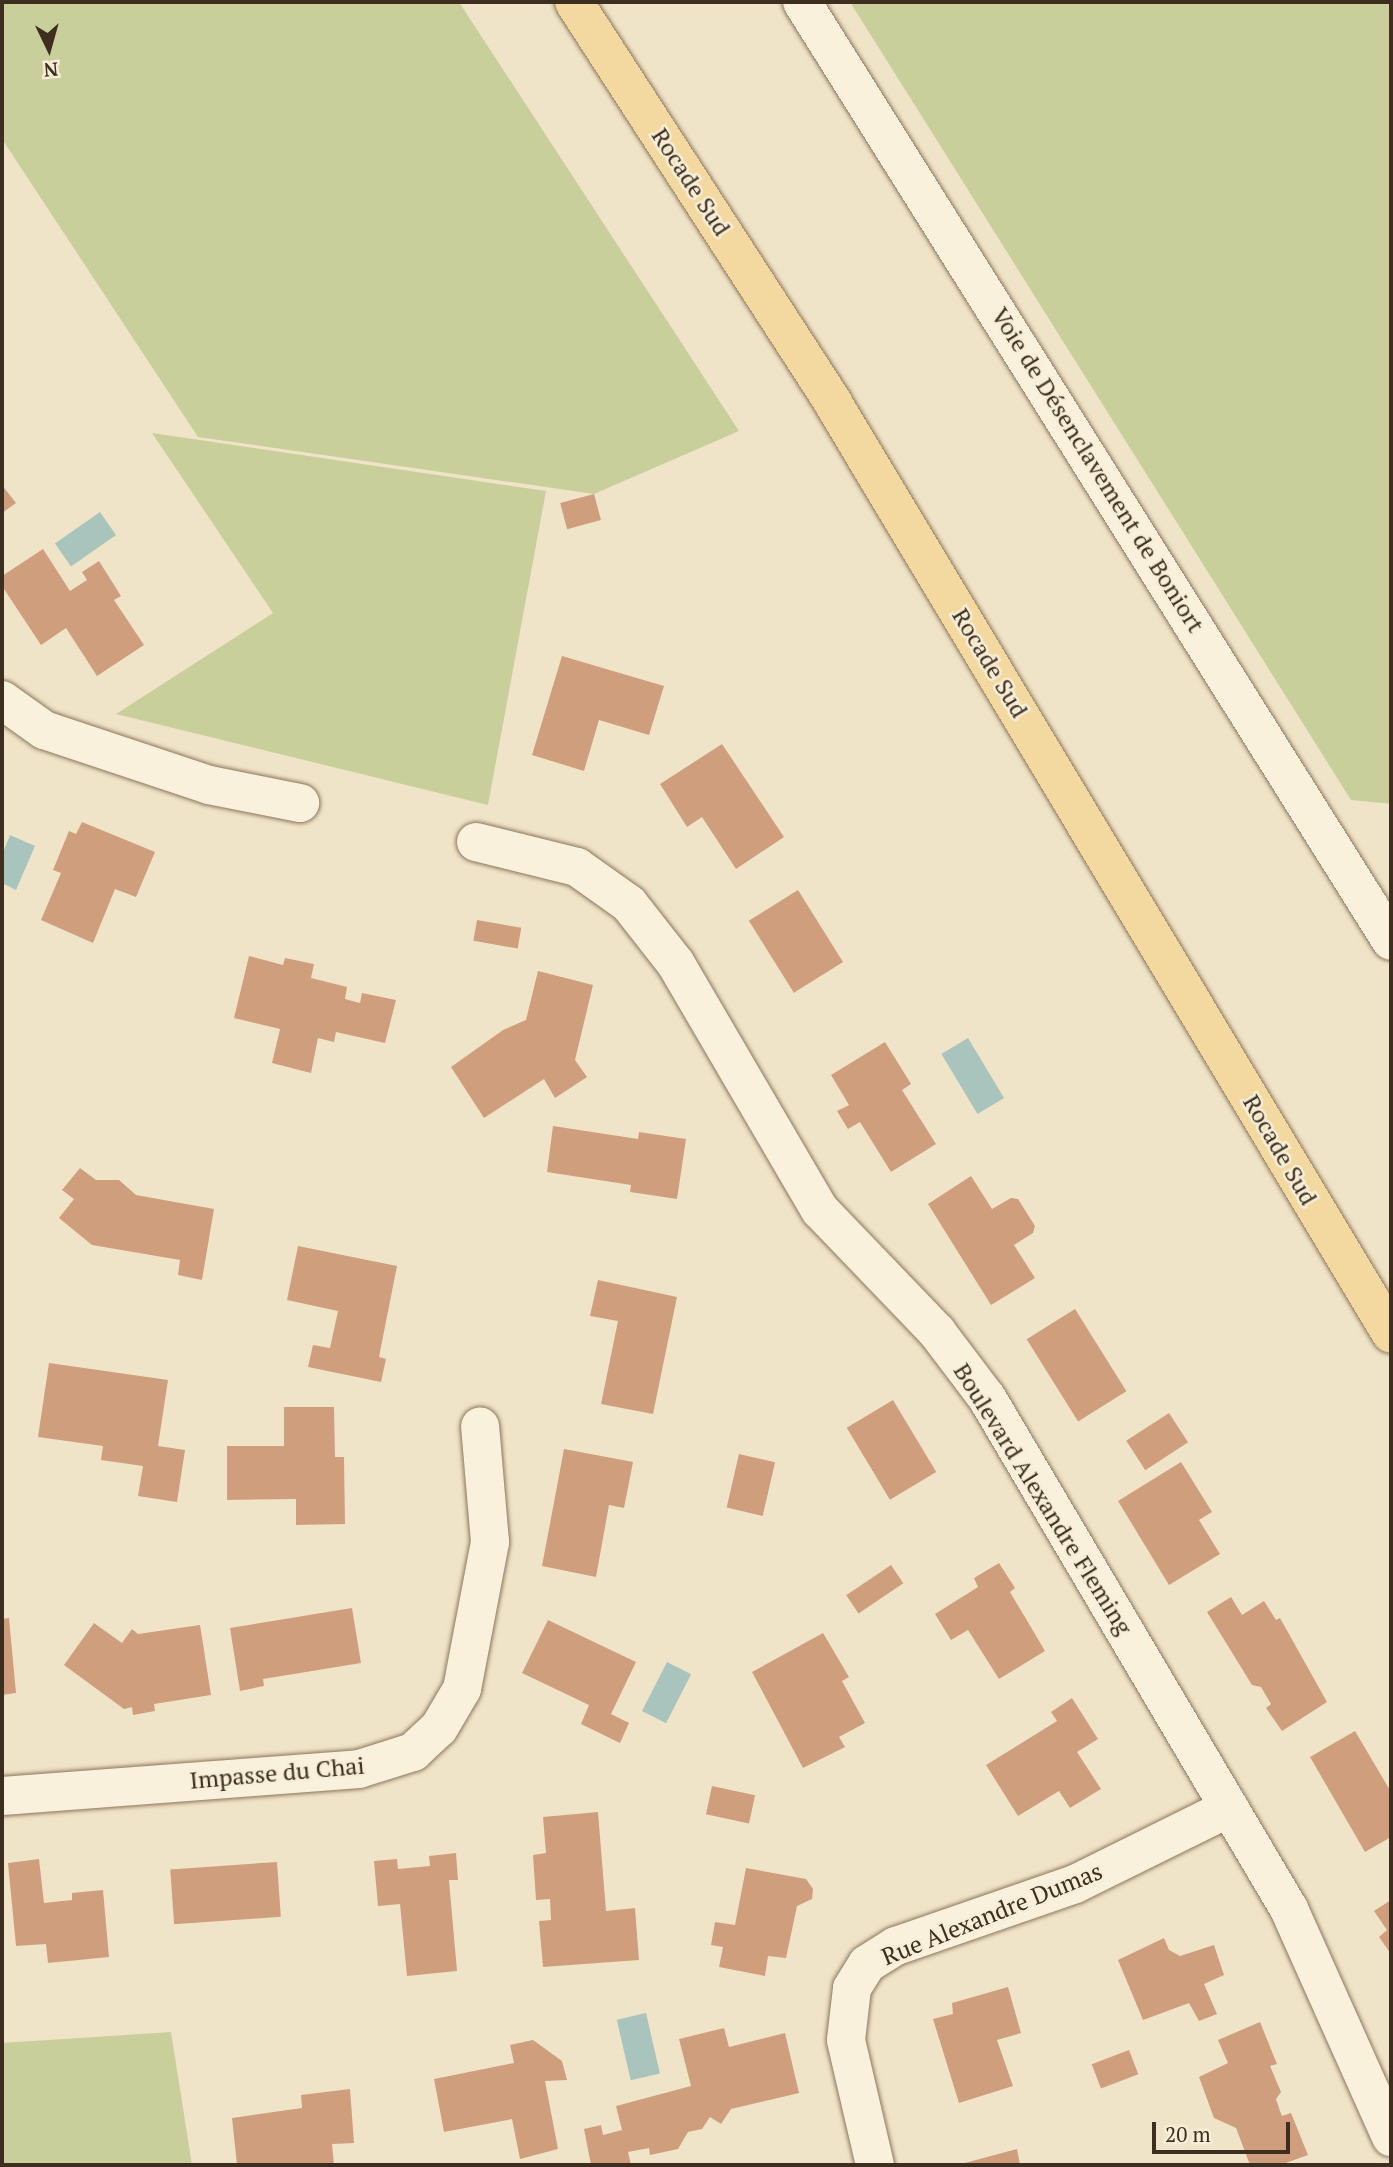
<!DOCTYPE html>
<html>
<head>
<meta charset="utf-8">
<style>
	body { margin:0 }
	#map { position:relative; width:1393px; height:2167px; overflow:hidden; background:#f0e4c8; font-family:"PT Serif",serif }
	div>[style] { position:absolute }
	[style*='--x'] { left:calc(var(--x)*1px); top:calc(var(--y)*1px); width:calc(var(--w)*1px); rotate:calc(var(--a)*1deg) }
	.green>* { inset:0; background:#c9cf9b }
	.water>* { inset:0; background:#a9c4bc; transform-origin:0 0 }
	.building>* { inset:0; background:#cf9f7d; transform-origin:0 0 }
	.roads { filter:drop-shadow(0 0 2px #8d765c) drop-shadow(0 0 2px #8d765c) }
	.street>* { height:38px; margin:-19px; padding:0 19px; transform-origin:19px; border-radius:19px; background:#faf1dc }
	.primary>* { height:38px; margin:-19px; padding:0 19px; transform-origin:19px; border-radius:19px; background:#f3d9a0 }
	span { translate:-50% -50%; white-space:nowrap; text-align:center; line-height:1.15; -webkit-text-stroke:5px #f7eed8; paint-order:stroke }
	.street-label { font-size:24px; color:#3d2e20 }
	.frame { position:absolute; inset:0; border:4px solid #3d2e20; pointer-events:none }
	.north { position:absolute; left:14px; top:14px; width:70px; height:70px; -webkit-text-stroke:5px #f7eed8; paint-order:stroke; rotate:175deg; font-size:19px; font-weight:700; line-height:28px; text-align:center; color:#3d2e20 }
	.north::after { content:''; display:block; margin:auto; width:24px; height:32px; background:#3d2e20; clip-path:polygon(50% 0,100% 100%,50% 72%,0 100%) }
	.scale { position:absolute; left:1152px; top:2122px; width:138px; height:32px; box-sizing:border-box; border:4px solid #3d2e20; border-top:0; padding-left:9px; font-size:21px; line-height:24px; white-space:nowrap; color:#3d2e20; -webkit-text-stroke:5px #f7eed8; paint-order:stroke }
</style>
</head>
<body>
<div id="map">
	<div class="green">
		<div style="clip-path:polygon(2px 2px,459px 2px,739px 431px,594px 494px,198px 437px,2px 139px)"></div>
		<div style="clip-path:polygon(850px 2px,1391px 2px,1391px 804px,1351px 800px)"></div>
		<div style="clip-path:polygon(152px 433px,546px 491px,488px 805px,116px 714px,273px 613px)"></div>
		<div style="clip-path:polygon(171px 2032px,192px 2165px,2px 2165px,2px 2043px)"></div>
	</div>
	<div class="water">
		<div style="left:100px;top:512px;width:28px;height:55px;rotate:55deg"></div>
		<div style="clip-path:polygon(10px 835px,35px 846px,16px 890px,2px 883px,2px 855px)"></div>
		<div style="left:968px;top:1038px;width:70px;height:31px;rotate:59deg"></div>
		<div style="left:667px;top:1662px;width:27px;height:55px;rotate:27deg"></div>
		<div style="left:646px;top:2013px;width:62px;height:30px;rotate:77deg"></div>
	</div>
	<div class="building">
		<div style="clip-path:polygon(2px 485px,16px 503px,2px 513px)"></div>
		<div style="left:594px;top:494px;width:27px;height:35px;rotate:75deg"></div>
		<div style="clip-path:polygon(43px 549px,70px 591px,87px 580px,82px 572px,99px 561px,121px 596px,114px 600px,144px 645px,97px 676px,66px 628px,41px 645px,2px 586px,2px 576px)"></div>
		<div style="clip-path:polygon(562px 656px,664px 686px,649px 735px,599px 720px,584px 771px,532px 755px)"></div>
		<div style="clip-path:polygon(722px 744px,784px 837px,736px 869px,702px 817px,687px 827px,660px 784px)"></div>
		<div style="clip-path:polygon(82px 822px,155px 852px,136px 897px,115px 889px,93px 943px,41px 920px,61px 873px,53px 870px,69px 831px,76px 834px)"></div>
		<div style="left:798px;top:890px;width:85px;height:58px;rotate:58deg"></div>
		<div style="left:477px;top:920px;width:45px;height:21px;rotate:10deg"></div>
		<div style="clip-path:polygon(249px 956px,283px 965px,285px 958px,314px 964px,311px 978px,347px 987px,345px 999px,360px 1003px,362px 993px,396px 1000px,385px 1043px,336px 1032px,334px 1042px,318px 1038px,311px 1073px,272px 1063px,280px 1029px,234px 1018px)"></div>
		<div style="clip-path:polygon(538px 971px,593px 985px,575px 1060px,587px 1077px,555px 1098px,544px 1079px,484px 1118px,451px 1067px,503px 1030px,526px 1020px)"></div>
		<div style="clip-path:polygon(885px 1042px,911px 1084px,902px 1090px,936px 1144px,891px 1172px,860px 1122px,848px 1129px,837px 1111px,849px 1105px,831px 1075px)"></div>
		<div style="clip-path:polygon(553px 1126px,638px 1139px,639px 1132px,686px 1139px,677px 1199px,630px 1192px,631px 1185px,547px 1172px)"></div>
		<div style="clip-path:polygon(80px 1168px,96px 1180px,119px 1180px,136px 1195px,214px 1209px,202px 1280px,178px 1275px,180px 1260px,92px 1245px,59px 1218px,74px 1199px,62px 1190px)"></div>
		<div style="clip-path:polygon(971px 1176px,992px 1209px,1011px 1198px,1018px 1199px,1035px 1226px,1033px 1233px,1014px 1245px,1035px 1278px,991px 1305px,928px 1204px)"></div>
		<div style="clip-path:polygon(298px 1246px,397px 1266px,379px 1357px,386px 1359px,381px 1382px,308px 1367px,313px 1345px,330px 1348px,338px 1311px,287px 1300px)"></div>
		<div style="clip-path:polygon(598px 1280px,677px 1297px,653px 1414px,601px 1404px,618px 1321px,590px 1316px)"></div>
		<div style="left:1075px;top:1309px;width:97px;height:57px;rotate:58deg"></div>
		<div style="clip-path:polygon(49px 1363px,168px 1380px,158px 1446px,185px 1450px,177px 1502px,138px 1496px,143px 1466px,101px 1460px,103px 1446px,38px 1437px)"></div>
		<div style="left:893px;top:1400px;width:84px;height:54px;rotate:59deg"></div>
		<div style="clip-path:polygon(284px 1407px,334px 1407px,335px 1457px,344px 1457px,345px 1524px,296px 1525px,296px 1499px,227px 1500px,227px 1446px,284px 1446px)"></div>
		<div style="left:1169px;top:1413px;width:35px;height:51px;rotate:57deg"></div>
		<div style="clip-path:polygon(564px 1449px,633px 1462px,624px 1508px,609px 1505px,596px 1577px,542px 1566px)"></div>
		<div style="left:739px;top:1454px;width:37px;height:55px;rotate:13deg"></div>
		<div style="clip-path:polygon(1181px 1462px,1212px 1512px,1199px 1520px,1220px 1554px,1169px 1585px,1118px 1501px)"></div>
		<div style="clip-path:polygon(999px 1563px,1015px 1588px,1010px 1592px,1045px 1651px,999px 1679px,968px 1630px,951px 1640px,935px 1614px,978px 1587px,974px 1578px)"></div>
		<div style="left:891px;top:1565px;width:22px;height:54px;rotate:56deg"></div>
		<div style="clip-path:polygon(1231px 1597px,1242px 1615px,1264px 1601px,1276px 1620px,1280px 1618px,1327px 1702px,1282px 1731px,1266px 1708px,1271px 1704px,1261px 1687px,1252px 1685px,1207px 1612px)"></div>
		<div style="clip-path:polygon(352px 1608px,361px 1663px,263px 1679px,264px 1686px,240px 1691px,230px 1628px)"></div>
		<div style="clip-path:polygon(9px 1618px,16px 1693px,2px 1695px,2px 1619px)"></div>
		<div style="clip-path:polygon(548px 1620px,636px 1662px,611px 1714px,629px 1723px,620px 1743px,581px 1724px,589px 1705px,522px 1673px)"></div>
		<div style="clip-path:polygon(94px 1623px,122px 1643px,132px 1629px,138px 1634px,200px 1625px,211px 1695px,154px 1704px,155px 1711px,133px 1715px,132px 1707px,124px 1709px,64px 1665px)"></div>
		<div style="clip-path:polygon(823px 1633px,849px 1677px,842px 1681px,865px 1723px,839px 1737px,845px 1747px,803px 1768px,752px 1672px)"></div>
		<div style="clip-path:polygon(1072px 1698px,1098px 1739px,1077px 1752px,1101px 1789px,1070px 1808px,1059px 1791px,1018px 1816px,986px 1765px,1057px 1721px,1051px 1712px)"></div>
		<div style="clip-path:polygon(1355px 1731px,1391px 1792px,1391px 1837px,1365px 1852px,1310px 1757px)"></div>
		<div style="left:712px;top:1786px;width:44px;height:29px;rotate:12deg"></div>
		<div style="clip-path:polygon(598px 1812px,606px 1911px,635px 1908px,639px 1960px,543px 1967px,539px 1921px,551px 1920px,550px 1899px,536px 1900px,533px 1855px,546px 1853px,543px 1817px)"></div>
		<div style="clip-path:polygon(456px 1853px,458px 1880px,449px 1880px,457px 1971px,407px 1976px,400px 1904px,378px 1906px,374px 1861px,397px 1859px,398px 1869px,430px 1866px,429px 1856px)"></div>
		<div style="clip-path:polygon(39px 1859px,44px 1903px,72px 1900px,72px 1893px,103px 1890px,109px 1957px,48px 1963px,46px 1944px,16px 1946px,8px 1863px)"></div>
		<div style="left:277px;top:1862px;width:55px;height:107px;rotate:86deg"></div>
		<div style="clip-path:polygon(746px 1868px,806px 1879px,813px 1889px,812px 1899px,797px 1906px,786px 1958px,768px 1956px,765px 1976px,719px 1967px,723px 1947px,711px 1945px,715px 1922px,735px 1925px)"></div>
		<div style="clip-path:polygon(1391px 1900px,1391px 1954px,1379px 1937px,1387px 1930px,1374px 1911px)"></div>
		<div style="clip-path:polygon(1164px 1938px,1169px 1950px,1180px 1956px,1214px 1945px,1224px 1975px,1204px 1984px,1217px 2014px,1199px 2021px,1189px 2003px,1143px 2020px,1118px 1960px)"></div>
		<div style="clip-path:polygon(1008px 1987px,1021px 2033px,997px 2040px,1013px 2086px,959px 2103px,933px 2019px,953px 2014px,952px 2003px)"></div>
		<div style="clip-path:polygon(1260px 2022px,1277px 2064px,1270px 2066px,1281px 2092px,1276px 2099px,1280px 2111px,1282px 2116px,1291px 2113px,1308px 2155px,1280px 2165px,1250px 2165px,1236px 2128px,1214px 2118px,1199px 2077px,1228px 2063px,1218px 2040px)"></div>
		<div style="clip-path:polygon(724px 2028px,729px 2047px,785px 2033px,799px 2093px,731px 2109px,721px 2124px,710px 2117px,702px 2129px,688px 2132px,678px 2149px,650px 2155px,649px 2148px,628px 2152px,631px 2165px,591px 2165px,584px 2129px,601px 2125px,603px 2135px,622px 2130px,616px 2106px,691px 2086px,679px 2039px)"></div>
		<div style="clip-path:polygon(533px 2040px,562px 2061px,567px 2080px,545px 2081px,558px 2149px,520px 2159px,512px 2119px,444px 2132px,434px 2079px,514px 2063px,510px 2045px)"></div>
		<div style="left:1129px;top:2050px;width:26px;height:40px;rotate:69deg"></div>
		<div style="clip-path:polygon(350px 2089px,354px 2143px,332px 2144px,334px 2165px,237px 2165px,232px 2118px,302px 2108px,301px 2095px)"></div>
		<div style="clip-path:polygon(1017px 2149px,1020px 2165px,961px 2165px,961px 2164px)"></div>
	</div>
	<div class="roads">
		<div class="street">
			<div style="--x:802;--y:2;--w:1108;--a:57.9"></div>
			<div style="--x:2;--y:700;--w:52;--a:35.5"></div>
			<div style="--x:44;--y:730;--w:174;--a:18.4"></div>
			<div style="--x:209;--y:785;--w:93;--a:11.2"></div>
			<div style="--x:476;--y:842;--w:104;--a:13.9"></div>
			<div style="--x:577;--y:867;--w:64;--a:35.4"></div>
			<div style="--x:629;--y:904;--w:76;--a:51.9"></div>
			<div style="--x:676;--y:964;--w:285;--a:59.7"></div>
			<div style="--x:820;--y:1210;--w:169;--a:46.2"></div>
			<div style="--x:937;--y:1332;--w:83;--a:52.9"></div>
			<div style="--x:987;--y:1398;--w:594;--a:59.42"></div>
			<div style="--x:1289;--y:1909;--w:250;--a:65.9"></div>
			<div style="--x:2;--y:1796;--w:358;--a:-4.3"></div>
			<div style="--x:359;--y:1769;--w:57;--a:-17.5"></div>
			<div style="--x:413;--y:1752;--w:35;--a:-43"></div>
			<div style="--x:439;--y:1728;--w:45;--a:-59.5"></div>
			<div style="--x:462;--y:1689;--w:150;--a:-79.2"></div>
			<div style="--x:490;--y:1542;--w:116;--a:-94.9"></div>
			<div style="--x:875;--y:2165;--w:128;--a:-103.1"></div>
			<div style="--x:846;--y:2040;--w:52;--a:-83.4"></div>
			<div style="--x:852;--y:1988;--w:28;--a:-58"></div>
			<div style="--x:867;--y:1964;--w:34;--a:-32"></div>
			<div style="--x:896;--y:1946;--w:189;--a:-19.1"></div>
			<div style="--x:1075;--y:1884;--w:172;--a:-26.3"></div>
		</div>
		<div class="primary">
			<div style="--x:574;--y:2;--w:477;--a:57.1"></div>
			<div style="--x:833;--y:403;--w:1085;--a:59.06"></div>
		</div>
	</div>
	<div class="street-label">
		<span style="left:691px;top:182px;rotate:57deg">Rocade Sud</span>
		<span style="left:1098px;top:470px;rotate:58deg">Voie de Désenclavement de Boniort</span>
		<span style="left:990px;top:663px;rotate:59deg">Rocade Sud</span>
		<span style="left:1280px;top:1150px;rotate:60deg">Rocade Sud</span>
		<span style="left:1043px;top:1499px;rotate:58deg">Boulevard Alexandre Fleming</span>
		<span style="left:277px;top:1773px;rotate:-5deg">Impasse du Chai</span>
		<span style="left:992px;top:1914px;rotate:-22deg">Rue Alexandre Dumas</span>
	</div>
	<div class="frame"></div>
	<div class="north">N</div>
	<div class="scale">20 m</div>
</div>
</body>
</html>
